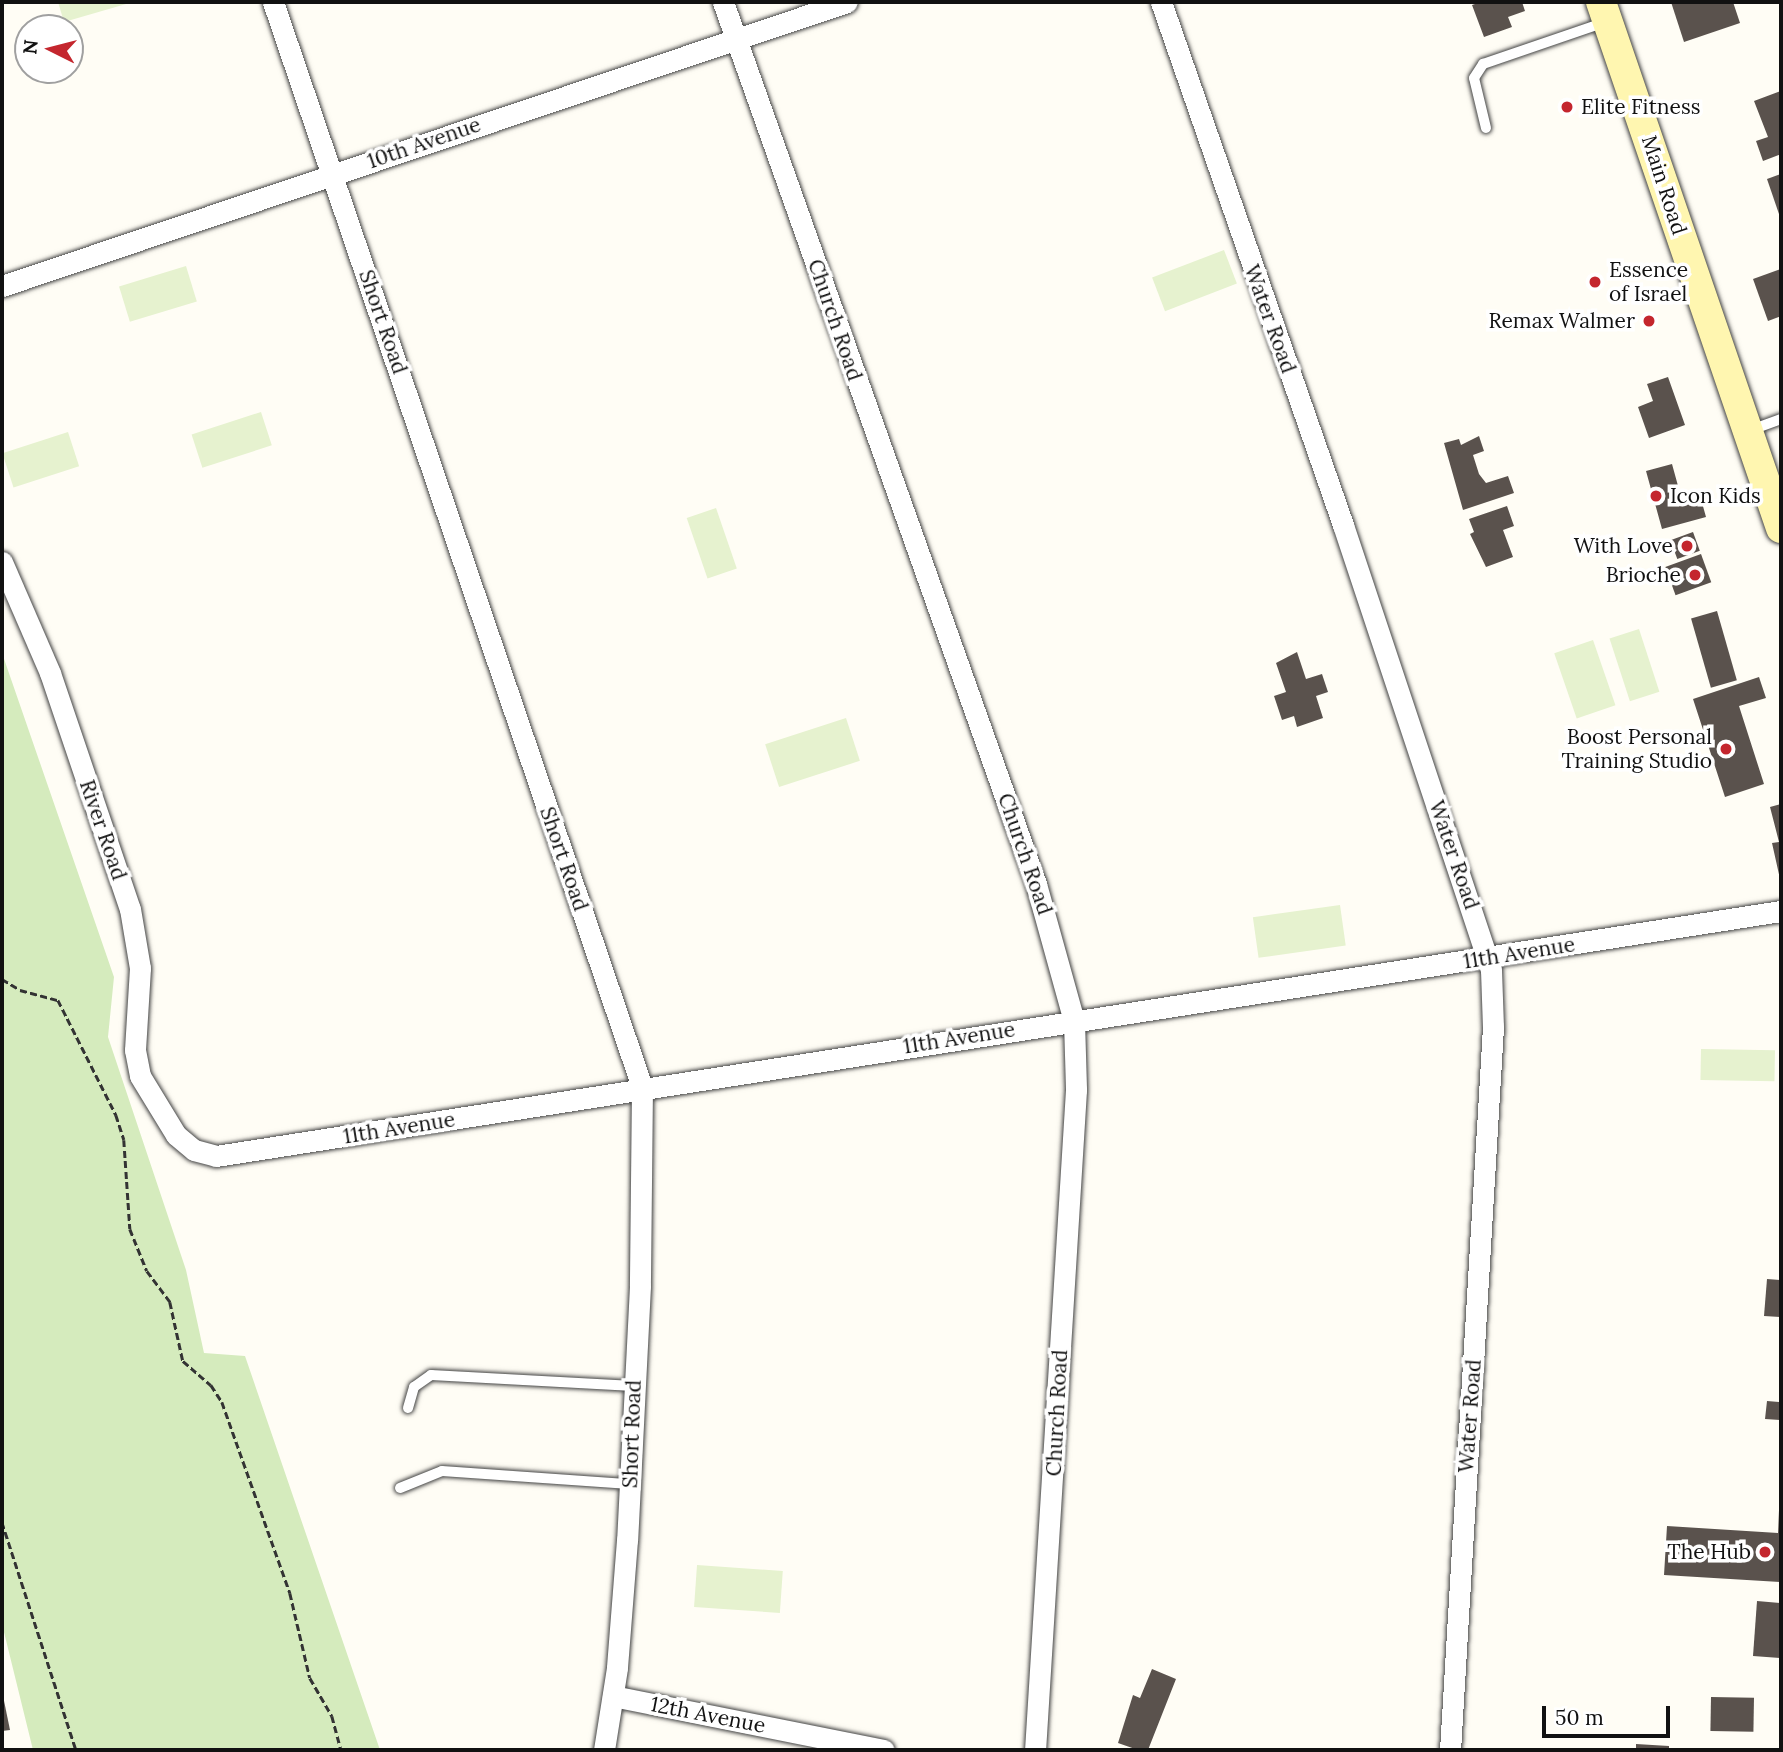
<!DOCTYPE html>
<html>
<head>
<meta charset="utf-8">
<style>
	body { margin:0 }
	#map { position:relative; width:1783px; height:1752px; overflow:hidden; background:#fffdf5; font-family:Lora,serif }
	div>[style] { position:absolute }
	[style*='--x'] { left:calc(var(--x)*1px); top:calc(var(--y)*1px); width:calc(var(--w)*1px); rotate:calc(var(--a)*1deg) }
	.green>* { inset:0; background:#d5ebbd }
	.pitch>* { inset:0; background:#e6f2cf; transform-origin:0 0 }
	.building>* { inset:0; background:#5a524d; transform-origin:0 0 }
	.path>* { height:2.5px; margin-top:-1.25px; transform-origin:0; background:repeating-linear-gradient(90deg,#333 0 7px,transparent 0 10.5px) }
	.roads { filter:drop-shadow(0 0 2px #444) drop-shadow(0 0 2px #444) }
	.lane>* { height:10px; margin:-5px; padding:0 5px; transform-origin:5px; border-radius:5px; background:#fff }
	.street>* { height:21px; margin:-10.5px; padding:0 10.5px; transform-origin:10.5px; border-radius:10.5px; background:#fff }
	.secondary>* { height:30px; margin:-15px; padding:0 15px; transform-origin:15px; border-radius:15px; background:#fff6b0 }
	.dots>* { width:19px; height:19px; translate:-50% -50%; box-sizing:border-box; border:4px solid #fff; border-radius:50% }
	span { translate:-50% -50%; white-space:nowrap; text-align:center; line-height:1.15; -webkit-text-stroke:7px #fff; paint-order:stroke }
	.poi-label { font-size:21px; color:#111 }
	.left { translate:0 -50%; text-align:left }
	.right { translate:-100% -50%; text-align:right }
	.street-label { font-size:21px; color:#111 }
	.frame { position:absolute; inset:0; border:4px solid #111; pointer-events:none }
	.north { position:absolute; left:14px; top:14px; width:70px; height:70px; box-sizing:border-box; background:#fff; border:2px solid #a0a0a0; border-radius:50%; rotate:276deg; font-size:19px; font-weight:700; line-height:28px; text-align:center; color:#111 }
	.north::after { content:''; display:block; margin:auto; width:24px; height:32px; background:#c4262e; clip-path:polygon(50% 0,100% 100%,50% 72%,0 100%) }
	.scale { position:absolute; left:1542px; top:1706px; width:128px; height:32px; box-sizing:border-box; border:4px solid #111; border-top:0; padding-left:9px; font-size:21px; line-height:24px; white-space:nowrap; color:#111; -webkit-text-stroke:5px #fff; paint-order:stroke }
</style>
</head>
<body>
<div id="map">
	<div class="green">
		<div style="clip-path:polygon(2px 653px,114px 977px,108px 1037px,186px 1270px,204px 1353px,245px 1356px,380px 1750px,33px 1750px,2px 1624px)"></div>
	</div>
	<div class="pitch">
		<div style="clip-path:polygon(58px 2px,133px 2px,64px 22px)"></div>
		<div style="left:1224px;top:250px;width:36px;height:77px;rotate:69deg"></div>
		<div style="left:186px;top:266px;width:37px;height:70px;rotate:73deg"></div>
		<div style="left:261px;top:412px;width:35px;height:73px;rotate:72deg"></div>
		<div style="left:68px;top:432px;width:36px;height:69px;rotate:72deg"></div>
		<div style="left:716px;top:508px;width:64px;height:31px;rotate:71deg"></div>
		<div style="left:1639px;top:629px;width:66px;height:31px;rotate:72deg"></div>
		<div style="left:1593px;top:640px;width:69px;height:41px;rotate:71deg"></div>
		<div style="left:846px;top:718px;width:45px;height:85px;rotate:72deg"></div>
		<div style="left:1340px;top:905px;width:41px;height:88px;rotate:82deg"></div>
		<div style="left:1701px;top:1049px;width:74px;height:31px;rotate:1deg"></div>
		<div style="left:697px;top:1565px;width:86px;height:42px;rotate:4deg"></div>
	</div>
	<div class="building">
		<div style="clip-path:polygon(1481px 2px,1522px 2px,1525px 11px,1508px 17px,1512px 27px,1484px 37px,1472px 5px)"></div>
		<div style="clip-path:polygon(1671px 2px,1733px 2px,1740px 23px,1684px 42px)"></div>
		<div style="clip-path:polygon(1781px 91px,1781px 154px,1763px 161px,1756px 141px,1768px 137px,1754px 101px)"></div>
		<div style="clip-path:polygon(1781px 174px,1781px 220px,1767px 179px)"></div>
		<div style="clip-path:polygon(1781px 269px,1781px 316px,1768px 321px,1753px 279px)"></div>
		<div style="clip-path:polygon(1668px 377px,1685px 425px,1649px 438px,1638px 407px,1653px 401px,1647px 384px)"></div>
		<div style="clip-path:polygon(1479px 436px,1484px 451px,1473px 455px,1479px 474px,1486px 483px,1508px 476px,1514px 493px,1463px 510px,1444px 443px,1459px 439px,1461px 445px)"></div>
		<div style="clip-path:polygon(1672px 464px,1683px 504px,1701px 499px,1706px 517px,1662px 529px,1646px 471px)"></div>
		<div style="clip-path:polygon(1507px 506px,1514px 526px,1503px 530px,1513px 557px,1486px 567px,1470px 534px,1474px 532px,1469px 519px)"></div>
		<div style="left:1693px;top:532px;width:20px;height:24px;rotate:70deg"></div>
		<div style="left:1701px;top:554px;width:30px;height:38px;rotate:70deg"></div>
		<div style="left:1717px;top:611px;width:72px;height:27px;rotate:74deg"></div>
		<div style="clip-path:polygon(1297px 652px,1306px 679px,1322px 674px,1328px 692px,1316px 696px,1323px 718px,1297px 727px,1294px 716px,1282px 720px,1274px 696px,1286px 692px,1276px 663px)"></div>
		<div style="clip-path:polygon(1759px 677px,1766px 698px,1739px 706px,1764px 784px,1725px 797px,1693px 699px)"></div>
		<div style="clip-path:polygon(1781px 804px,1781px 879px,1780px 879px,1772px 843px,1779px 842px,1770px 807px)"></div>
		<div style="clip-path:polygon(1767px 1279px,1781px 1280px,1781px 1317px,1764px 1316px)"></div>
		<div style="clip-path:polygon(1779px 1394px,1781px 1420px,1765px 1419px,1767px 1401px,1779px 1402px)"></div>
		<div style="clip-path:polygon(1779px 1510px,1781px 1582px,1664px 1575px,1667px 1526px,1778px 1533px)"></div>
		<div style="clip-path:polygon(1757px 1601px,1781px 1603px,1781px 1658px,1753px 1656px)"></div>
		<div style="clip-path:polygon(1152px 1669px,1176px 1679px,1148px 1750px,1138px 1750px,1118px 1743px,1133px 1695px,1140px 1698px)"></div>
		<div style="clip-path:polygon(2px 1691px,10px 1730px,2px 1731px)"></div>
		<div style="left:1711px;top:1697px;width:43px;height:34px;rotate:1deg"></div>
		<div style="clip-path:polygon(1636px 1744px,1669px 1746px,1669px 1750px,1636px 1750px)"></div>
	</div>
	<div class="path">
		<div style="--x:2;--y:979;--w:21;--a:31"></div>
		<div style="--x:20;--y:990;--w:39;--a:15"></div>
		<div style="--x:58;--y:1000;--w:129;--a:63.2"></div>
		<div style="--x:116;--y:1115;--w:26;--a:72"></div>
		<div style="--x:124;--y:1140;--w:89;--a:86.1"></div>
		<div style="--x:130;--y:1229;--w:45;--a:68"></div>
		<div style="--x:147;--y:1271;--w:39;--a:53"></div>
		<div style="--x:170;--y:1302;--w:60;--a:77.6"></div>
		<div style="--x:183;--y:1361;--w:37;--a:41"></div>
		<div style="--x:211;--y:1385;--w:20;--a:57"></div>
		<div style="--x:222;--y:1402;--w:203;--a:70.4"></div>
		<div style="--x:290;--y:1593;--w:87;--a:76.8"></div>
		<div style="--x:310;--y:1678;--w:44;--a:59.9"></div>
		<div style="--x:332;--y:1716;--w:35;--a:75"></div>
		<div style="--x:2;--y:1522;--w:240;--a:72"></div>
	</div>
	<div class="roads">
		<div class="lane">
			<div style="--x:1486;--y:128;--w:51;--a:-103.5"></div>
			<div style="--x:1474;--y:78;--w:17;--a:-57"></div>
			<div style="--x:1483;--y:64;--w:130;--a:-18.9"></div>
			<div style="--x:1751;--y:430;--w:32;--a:-20"></div>
			<div style="--x:408;--y:1408;--w:22;--a:-74"></div>
			<div style="--x:414;--y:1387;--w:21;--a:-35"></div>
			<div style="--x:431;--y:1375;--w:203;--a:3.1"></div>
			<div style="--x:400;--y:1488;--w:45;--a:-22"></div>
			<div style="--x:442;--y:1471;--w:188;--a:4"></div>
		</div>
		<div class="street">
			<div style="--x:273;--y:2;--w:1146;--a:71.22"></div>
			<div style="--x:642;--y:1087;--w:199;--a:90.6"></div>
			<div style="--x:640;--y:1286;--w:254;--a:92.9"></div>
			<div style="--x:627;--y:1540;--w:128;--a:94.5"></div>
			<div style="--x:617;--y:1668;--w:83;--a:99"></div>
			<div style="--x:723;--y:2;--w:936;--a:70.46"></div>
			<div style="--x:1036;--y:884;--w:142;--a:74.5"></div>
			<div style="--x:1074;--y:1021;--w:69;--a:88.3"></div>
			<div style="--x:1076;--y:1090;--w:661;--a:93.55"></div>
			<div style="--x:1161;--y:2;--w:554;--a:70.81"></div>
			<div style="--x:1343;--y:525;--w:469;--a:71.6"></div>
			<div style="--x:1491;--y:970;--w:57;--a:88"></div>
			<div style="--x:1493;--y:1027;--w:724;--a:93.4"></div>
			<div style="--x:2;--y:286;--w:891;--a:-18.58"></div>
			<div style="--x:2;--y:562;--w:121;--a:66.6"></div>
			<div style="--x:50;--y:673;--w:249;--a:71.3"></div>
			<div style="--x:130;--y:909;--w:60;--a:80.4"></div>
			<div style="--x:140;--y:968;--w:82;--a:93.5"></div>
			<div style="--x:135;--y:1050;--w:26;--a:79"></div>
			<div style="--x:140;--y:1076;--w:69;--a:58.6"></div>
			<div style="--x:176;--y:1135;--w:23;--a:40"></div>
			<div style="--x:194;--y:1150;--w:23;--a:15"></div>
			<div style="--x:216;--y:1156;--w:1584;--a:-8.9"></div>
			<div style="--x:613;--y:1696;--w:276;--a:11.3"></div>
		</div>
		<div class="secondary">
			<div style="--x:1601;--y:2;--w:556;--a:71.11"></div>
		</div>
	</div>
	<div class="dots">
		<div style="left:1567px;top:107px;background:#c4262e"></div>
		<div style="left:1595px;top:282px;background:#c4262e"></div>
		<div style="left:1649px;top:321px;background:#c4262e"></div>
		<div style="left:1656px;top:496px;background:#c4262e"></div>
		<div style="left:1687px;top:546px;background:#c4262e"></div>
		<div style="left:1695px;top:575px;background:#c4262e"></div>
		<div style="left:1726px;top:749px;background:#c4262e"></div>
		<div style="left:1765px;top:1552px;background:#c4262e"></div>
	</div>
	<div class="poi-label">
		<span class="left" style="left:1581px;top:107px">Elite Fitness</span>
		<span class="left" style="left:1609px;top:282px">Essence<br>of Israel</span>
		<span class="right" style="left:1635px;top:321px">Remax Walmer</span>
		<span class="left" style="left:1670px;top:496px">Icon Kids</span>
		<span class="right" style="left:1673px;top:546px">With Love</span>
		<span class="right" style="left:1681px;top:575px">Brioche</span>
		<span class="right" style="left:1712px;top:749px">Boost Personal<br>Training Studio</span>
		<span class="right" style="left:1751px;top:1552px">The Hub</span>
	</div>
	<div class="street-label">
		<span style="left:424px;top:143px;rotate:-19deg">10th Avenue</span>
		<span style="left:1664px;top:185px;rotate:72deg">Main Road</span>
		<span style="left:1270px;top:319px;rotate:70deg">Water Road</span>
		<span style="left:835px;top:320px;rotate:71deg">Church Road</span>
		<span style="left:383px;top:322px;rotate:71deg">Short Road</span>
		<span style="left:103px;top:830px;rotate:71deg">River Road</span>
		<span style="left:1025px;top:854px;rotate:71deg">Church Road</span>
		<span style="left:1454px;top:855px;rotate:71deg">Water Road</span>
		<span style="left:564px;top:859px;rotate:71deg">Short Road</span>
		<span style="left:1519px;top:953px;rotate:-9deg">11th Avenue</span>
		<span style="left:959px;top:1038px;rotate:-9deg">11th Avenue</span>
		<span style="left:399px;top:1128px;rotate:-9deg">11th Avenue</span>
		<span style="left:1057px;top:1413px;rotate:-87deg">Church Road</span>
		<span style="left:1470px;top:1416px;rotate:-86deg">Water Road</span>
		<span style="left:632px;top:1434px;rotate:-88deg">Short Road</span>
		<span style="left:708px;top:1715px;rotate:11deg">12th Avenue</span>
	</div>
	<div class="frame"></div>
	<div class="north">N</div>
	<div class="scale">50 m</div>
</div>
</body>
</html>
